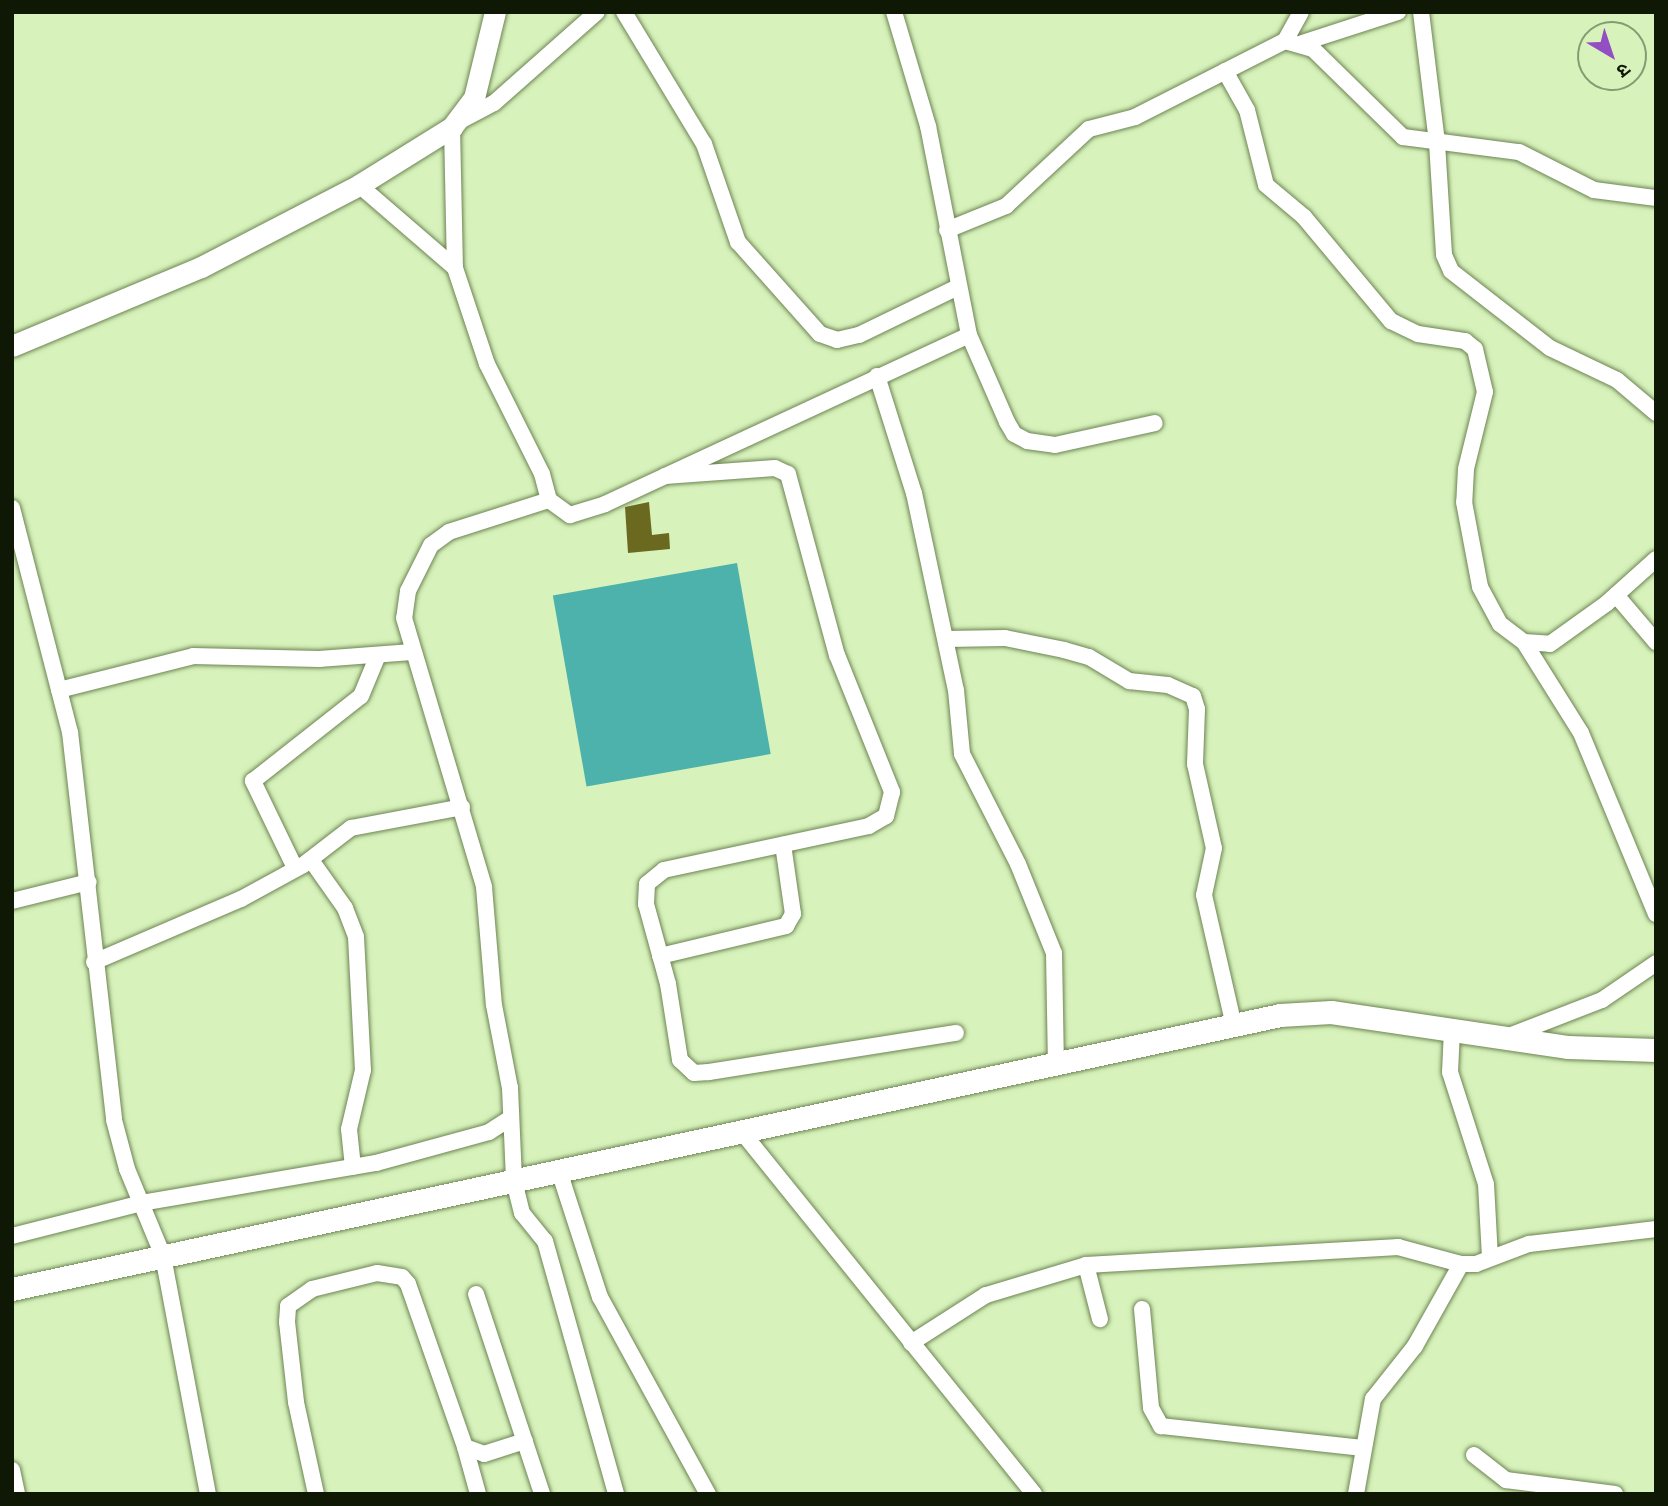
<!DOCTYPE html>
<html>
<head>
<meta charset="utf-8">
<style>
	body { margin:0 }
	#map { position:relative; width:1668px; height:1506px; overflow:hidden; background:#d7f2bb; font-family:Quicksand,"Noto Sans Devanagari",sans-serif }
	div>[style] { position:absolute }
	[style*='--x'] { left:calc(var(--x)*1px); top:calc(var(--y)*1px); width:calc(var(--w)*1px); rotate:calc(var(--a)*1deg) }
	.water>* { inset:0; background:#4db2ab; transform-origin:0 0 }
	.building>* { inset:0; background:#6a691f }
	.roads { filter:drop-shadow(0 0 2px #6d8453) drop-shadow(0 0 2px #6d8453) }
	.minor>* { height:16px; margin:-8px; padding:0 8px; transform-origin:8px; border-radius:8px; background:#fff }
	.tertiary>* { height:21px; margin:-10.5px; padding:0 10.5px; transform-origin:10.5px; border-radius:10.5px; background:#fff }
	.secondary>* { height:23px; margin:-11.5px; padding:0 11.5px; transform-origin:11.5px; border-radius:11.5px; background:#fff }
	span { translate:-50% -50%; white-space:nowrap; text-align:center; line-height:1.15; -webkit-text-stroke:6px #d7f2bb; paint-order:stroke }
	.frame { position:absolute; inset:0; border:14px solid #0f1805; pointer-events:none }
	.north { position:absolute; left:1577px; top:21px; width:70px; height:70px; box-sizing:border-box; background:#d7f2bb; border:2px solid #879b72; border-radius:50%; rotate:141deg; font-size:19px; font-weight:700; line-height:28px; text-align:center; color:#0f1805 }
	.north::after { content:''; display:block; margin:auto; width:24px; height:32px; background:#924ec2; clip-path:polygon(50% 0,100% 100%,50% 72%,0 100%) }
</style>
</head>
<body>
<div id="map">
	<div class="water">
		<div style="left:737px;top:563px;width:194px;height:187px;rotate:80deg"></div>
	</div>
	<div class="building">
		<div style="clip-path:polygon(649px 502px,652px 535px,669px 533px,670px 549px,628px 553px,625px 507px)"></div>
	</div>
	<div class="roads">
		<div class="minor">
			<div style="--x:624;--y:12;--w:154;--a:58.8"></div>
			<div style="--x:704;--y:144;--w:104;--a:70.9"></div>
			<div style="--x:738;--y:242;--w:123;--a:48.3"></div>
			<div style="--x:820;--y:334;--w:18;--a:19"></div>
			<div style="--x:837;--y:340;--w:23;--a:-13"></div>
			<div style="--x:859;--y:335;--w:110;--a:-25.9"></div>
			<div style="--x:894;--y:12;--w:119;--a:73.4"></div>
			<div style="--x:928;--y:126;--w:213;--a:78.9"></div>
			<div style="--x:969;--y:335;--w:95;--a:66.4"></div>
			<div style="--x:1007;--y:422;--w:14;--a:60"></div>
			<div style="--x:1014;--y:434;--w:15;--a:28"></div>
			<div style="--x:1027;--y:441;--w:28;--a:8"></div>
			<div style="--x:1055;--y:445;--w:102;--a:-12.4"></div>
			<div style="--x:1421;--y:12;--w:132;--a:83"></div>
			<div style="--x:1437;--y:143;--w:112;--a:86.4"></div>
			<div style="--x:1444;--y:255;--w:17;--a:66"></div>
			<div style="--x:1451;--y:271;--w:125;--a:37.9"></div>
			<div style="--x:1550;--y:348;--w:74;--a:25.5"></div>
			<div style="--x:1617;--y:380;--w:51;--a:40.2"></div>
			<div style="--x:1285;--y:41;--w:33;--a:-61"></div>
			<div style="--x:1302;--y:43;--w:101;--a:-17.9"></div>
			<div style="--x:1225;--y:71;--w:45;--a:60.6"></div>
			<div style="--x:1247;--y:110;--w:77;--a:75.8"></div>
			<div style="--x:1266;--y:185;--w:50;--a:40.1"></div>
			<div style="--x:1304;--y:217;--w:136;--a:50.1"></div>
			<div style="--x:1391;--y:321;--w:30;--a:26"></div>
			<div style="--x:1418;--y:334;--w:48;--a:8.5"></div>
			<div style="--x:1465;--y:341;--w:13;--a:39"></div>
			<div style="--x:1475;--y:349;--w:44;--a:76.9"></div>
			<div style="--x:1485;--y:392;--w:79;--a:103.9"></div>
			<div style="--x:1466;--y:469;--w:33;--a:93"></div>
			<div style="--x:1464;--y:502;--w:86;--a:79.3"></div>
			<div style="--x:1480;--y:587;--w:42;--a:61.6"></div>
			<div style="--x:1500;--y:624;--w:30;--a:37"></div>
			<div style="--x:1524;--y:642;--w:26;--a:4"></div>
			<div style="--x:1550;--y:644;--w:70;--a:-35.7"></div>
			<div style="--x:1607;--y:603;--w:66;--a:-41.9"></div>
			<div style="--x:460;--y:121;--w:38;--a:-28"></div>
			<div style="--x:494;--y:103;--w:137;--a:-41.5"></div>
			<div style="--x:452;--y:127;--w:141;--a:88.8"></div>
			<div style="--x:359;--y:185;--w:127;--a:40.8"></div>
			<div style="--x:455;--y:268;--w:101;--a:71.6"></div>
			<div style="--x:487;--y:364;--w:123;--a:63.4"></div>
			<div style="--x:542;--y:474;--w:27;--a:75"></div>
			<div style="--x:549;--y:500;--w:26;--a:36"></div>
			<div style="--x:570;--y:515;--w:37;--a:-17"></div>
			<div style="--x:605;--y:504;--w:401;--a:-24.9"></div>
			<div style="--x:947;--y:230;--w:64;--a:-22.1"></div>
			<div style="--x:1006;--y:206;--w:113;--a:-42.9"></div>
			<div style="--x:1089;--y:129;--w:48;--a:-14.6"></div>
			<div style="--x:1135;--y:117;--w:168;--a:-26.9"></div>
			<div style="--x:1285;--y:41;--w:29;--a:16"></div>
			<div style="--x:1313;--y:49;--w:126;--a:44.4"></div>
			<div style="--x:1403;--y:137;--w:117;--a:7.4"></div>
			<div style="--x:1519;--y:152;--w:84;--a:26.9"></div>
			<div style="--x:1594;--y:190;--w:63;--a:7.4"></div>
			<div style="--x:877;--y:376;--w:123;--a:72.5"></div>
			<div style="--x:914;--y:493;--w:201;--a:78"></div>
			<div style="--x:956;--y:690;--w:64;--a:84.6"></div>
			<div style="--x:962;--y:754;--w:123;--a:63"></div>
			<div style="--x:1018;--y:864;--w:96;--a:68"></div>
			<div style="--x:1054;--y:953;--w:111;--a:89"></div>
			<div style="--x:665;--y:476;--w:110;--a:-4.2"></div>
			<div style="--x:775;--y:468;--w:14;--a:25"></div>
			<div style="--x:788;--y:474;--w:188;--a:74.9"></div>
			<div style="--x:837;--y:655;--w:148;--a:68.1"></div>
			<div style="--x:892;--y:792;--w:25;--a:104"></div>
			<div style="--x:886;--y:816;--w:20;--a:150"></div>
			<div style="--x:869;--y:826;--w:210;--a:167.9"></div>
			<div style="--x:664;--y:870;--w:22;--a:141"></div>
			<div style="--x:647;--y:884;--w:20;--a:93"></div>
			<div style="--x:646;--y:904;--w:83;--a:74.6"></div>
			<div style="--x:668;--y:984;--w:77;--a:81"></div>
			<div style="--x:680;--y:1060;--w:19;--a:43"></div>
			<div style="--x:694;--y:1073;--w:15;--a:-4"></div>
			<div style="--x:709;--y:1072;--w:250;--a:-9"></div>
			<div style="--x:549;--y:500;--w:105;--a:162.3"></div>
			<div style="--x:449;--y:532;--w:22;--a:144"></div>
			<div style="--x:431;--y:545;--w:51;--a:116.6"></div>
			<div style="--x:408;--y:591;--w:27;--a:98"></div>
			<div style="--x:404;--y:618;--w:281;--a:73.4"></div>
			<div style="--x:484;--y:887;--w:118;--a:85.2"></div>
			<div style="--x:494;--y:1005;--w:85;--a:79.1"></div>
			<div style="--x:510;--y:1088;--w:93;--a:87.5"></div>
			<div style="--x:514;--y:1181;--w:33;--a:76"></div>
			<div style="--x:522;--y:1213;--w:36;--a:51"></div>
			<div style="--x:545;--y:1241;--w:263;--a:74.3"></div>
			<div style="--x:12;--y:508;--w:231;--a:75.5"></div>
			<div style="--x:70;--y:732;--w:390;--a:83.5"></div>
			<div style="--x:114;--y:1120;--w:51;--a:75.1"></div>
			<div style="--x:127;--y:1169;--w:94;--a:67.5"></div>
			<div style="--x:163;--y:1256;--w:242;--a:79.3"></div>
			<div style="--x:1616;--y:595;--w:62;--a:49.6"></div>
			<div style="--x:946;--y:639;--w:59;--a:-1"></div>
			<div style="--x:1005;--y:638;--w:60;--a:11.5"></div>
			<div style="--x:1064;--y:650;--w:26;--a:16"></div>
			<div style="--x:1089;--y:657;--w:47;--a:31"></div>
			<div style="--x:1129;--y:681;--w:39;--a:6"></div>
			<div style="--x:1168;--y:685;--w:27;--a:24"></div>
			<div style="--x:1193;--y:696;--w:14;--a:73"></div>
			<div style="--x:1197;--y:709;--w:55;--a:92.1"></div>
			<div style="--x:1195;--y:764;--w:86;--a:77.3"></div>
			<div style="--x:1214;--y:848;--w:48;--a:102"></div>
			<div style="--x:1204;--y:895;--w:134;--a:77.1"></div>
			<div style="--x:1524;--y:642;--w:107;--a:57.9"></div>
			<div style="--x:1581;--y:733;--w:196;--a:67.5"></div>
			<div style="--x:59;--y:690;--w:138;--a:-14.2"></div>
			<div style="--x:193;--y:656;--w:126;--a:1.4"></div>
			<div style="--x:319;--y:659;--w:93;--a:-4.3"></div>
			<div style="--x:311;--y:860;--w:59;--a:54.7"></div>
			<div style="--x:345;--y:908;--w:31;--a:69"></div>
			<div style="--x:356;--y:937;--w:133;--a:87"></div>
			<div style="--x:363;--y:1070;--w:61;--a:103.3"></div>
			<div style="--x:349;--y:1129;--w:38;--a:84"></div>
			<div style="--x:295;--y:868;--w:97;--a:-115.8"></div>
			<div style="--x:253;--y:781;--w:137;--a:-38.2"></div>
			<div style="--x:361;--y:696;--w:44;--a:-67.5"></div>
			<div style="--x:12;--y:901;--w:79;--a:-13.9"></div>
			<div style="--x:660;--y:956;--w:130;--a:-13.4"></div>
			<div style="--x:786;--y:926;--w:14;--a:-60"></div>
			<div style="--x:793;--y:914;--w:70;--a:-98.2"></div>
			<div style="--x:94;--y:962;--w:160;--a:-23.2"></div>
			<div style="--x:241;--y:899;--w:71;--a:-28.7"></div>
			<div style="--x:303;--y:865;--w:61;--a:-37.6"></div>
			<div style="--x:351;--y:828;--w:113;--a:-10.7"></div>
			<div style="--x:1452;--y:1030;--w:42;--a:92.7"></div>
			<div style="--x:1450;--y:1072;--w:118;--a:72.2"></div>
			<div style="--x:1486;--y:1184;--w:74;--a:86.9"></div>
			<div style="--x:1509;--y:1036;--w:100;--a:-21.2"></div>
			<div style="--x:1602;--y:1000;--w:65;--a:-34.4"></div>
			<div style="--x:742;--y:1132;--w:465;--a:51.1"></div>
			<div style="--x:559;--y:1171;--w:133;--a:72"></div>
			<div style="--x:600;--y:1297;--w:225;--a:61.3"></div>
			<div style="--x:12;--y:1236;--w:133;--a:-14.3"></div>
			<div style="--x:141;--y:1203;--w:238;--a:-9.7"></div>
			<div style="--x:376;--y:1163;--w:117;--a:-15.3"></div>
			<div style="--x:489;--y:1132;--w:24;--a:-33"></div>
			<div style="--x:1086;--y:1265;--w:56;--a:75.5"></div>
			<div style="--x:476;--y:1294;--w:211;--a:71.7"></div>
			<div style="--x:1142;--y:1309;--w:99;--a:84.8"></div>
			<div style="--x:1151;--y:1408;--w:21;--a:61"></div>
			<div style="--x:1161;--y:1426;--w:202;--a:6.2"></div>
			<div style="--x:911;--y:1343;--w:89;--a:-32.6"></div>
			<div style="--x:986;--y:1295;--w:104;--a:-16.7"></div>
			<div style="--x:1086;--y:1265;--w:313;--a:-3.3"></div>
			<div style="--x:1398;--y:1247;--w:65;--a:15.1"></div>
			<div style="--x:1461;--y:1264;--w:15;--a:0"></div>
			<div style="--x:1476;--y:1264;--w:57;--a:-20.7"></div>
			<div style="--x:1529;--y:1244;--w:128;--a:-6.7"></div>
			<div style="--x:465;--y:1447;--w:49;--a:74.5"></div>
			<div style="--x:1474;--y:1455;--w:41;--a:38"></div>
			<div style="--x:1506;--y:1480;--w:110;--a:7.3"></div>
			<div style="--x:12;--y:1470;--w:25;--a:78"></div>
			<div style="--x:316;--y:1494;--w:94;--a:-102.3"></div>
			<div style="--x:296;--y:1402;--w:81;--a:-96.4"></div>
			<div style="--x:287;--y:1322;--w:16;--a:-86"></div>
			<div style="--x:288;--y:1306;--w:29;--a:-35"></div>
			<div style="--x:312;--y:1289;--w:67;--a:-13.8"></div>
			<div style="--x:377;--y:1273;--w:25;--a:9"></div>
			<div style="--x:402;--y:1277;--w:9;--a:49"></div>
			<div style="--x:408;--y:1284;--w:173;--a:70.7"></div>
			<div style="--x:465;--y:1447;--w:20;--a:20"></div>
			<div style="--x:484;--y:1454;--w:43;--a:-17.6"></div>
			<div style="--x:1356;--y:1494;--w:97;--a:-79.9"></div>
			<div style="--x:1373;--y:1399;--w:68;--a:-51.6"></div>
			<div style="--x:1415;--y:1346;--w:94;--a:-60.7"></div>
		</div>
		<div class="tertiary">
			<div style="--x:12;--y:346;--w:205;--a:-22.7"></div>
			<div style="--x:201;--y:267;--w:178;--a:-27.4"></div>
			<div style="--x:359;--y:185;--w:110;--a:-31.9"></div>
			<div style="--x:452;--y:127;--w:36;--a:-53"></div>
			<div style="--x:474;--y:98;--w:89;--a:-76.3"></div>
		</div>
		<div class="secondary">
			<div style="--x:12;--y:1289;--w:1297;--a:-12.19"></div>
			<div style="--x:1280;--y:1015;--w:51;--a:-3.4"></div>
			<div style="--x:1331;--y:1012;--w:240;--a:8.4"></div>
			<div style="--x:1568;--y:1047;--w:88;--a:2"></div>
		</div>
	</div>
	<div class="frame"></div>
	<div class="north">उ</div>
</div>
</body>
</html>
